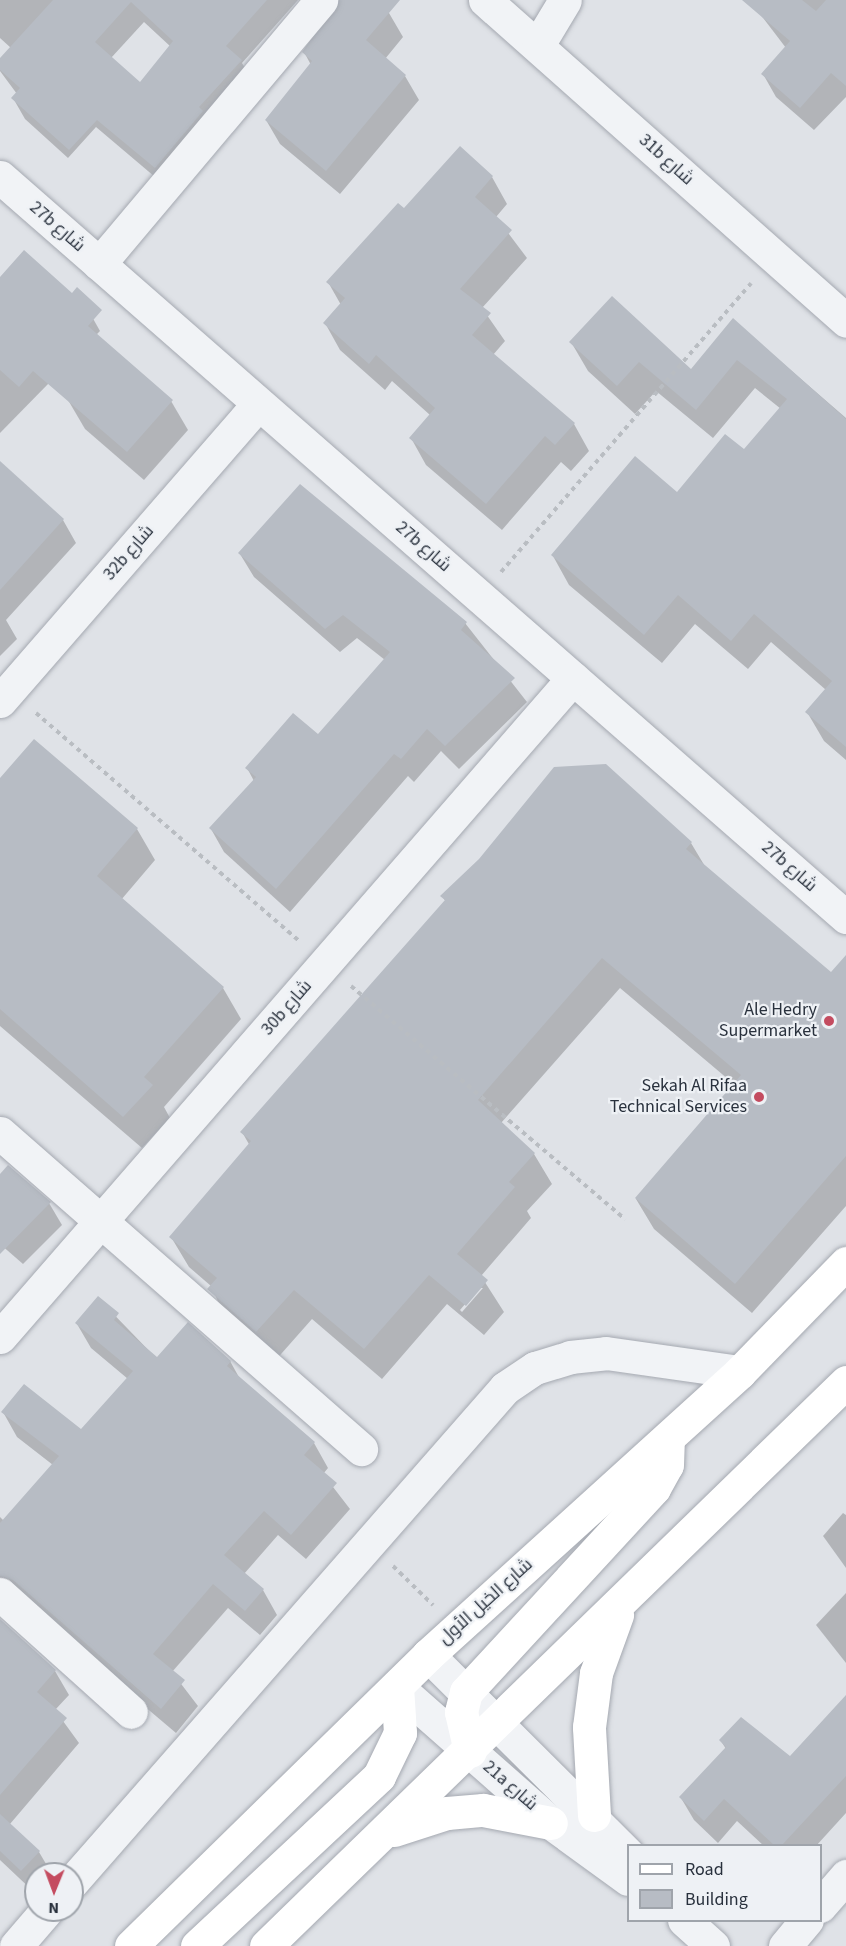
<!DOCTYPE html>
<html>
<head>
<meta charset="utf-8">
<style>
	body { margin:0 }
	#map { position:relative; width:846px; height:1946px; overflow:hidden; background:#dfe2e7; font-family:"Source Sans 3",Cairo,sans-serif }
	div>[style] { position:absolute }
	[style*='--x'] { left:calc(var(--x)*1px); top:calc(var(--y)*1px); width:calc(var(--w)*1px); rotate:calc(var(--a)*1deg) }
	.shadow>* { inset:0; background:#0003 }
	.building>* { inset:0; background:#b7bcc4 }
	.path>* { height:4px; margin-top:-2px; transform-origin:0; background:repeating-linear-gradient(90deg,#b9bdc2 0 4.5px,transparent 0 9px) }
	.roads { filter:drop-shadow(0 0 2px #a5a9b1) drop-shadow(0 0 2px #a5a9b1) }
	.minor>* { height:33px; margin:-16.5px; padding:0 16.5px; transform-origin:16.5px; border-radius:16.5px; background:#f1f3f6 }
	.major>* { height:33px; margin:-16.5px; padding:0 16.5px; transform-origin:16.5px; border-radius:16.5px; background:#fff }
	.dots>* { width:16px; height:16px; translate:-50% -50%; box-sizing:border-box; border:3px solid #eef1f5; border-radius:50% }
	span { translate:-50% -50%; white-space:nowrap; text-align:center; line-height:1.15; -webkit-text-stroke:4.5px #eef1f5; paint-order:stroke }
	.street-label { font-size:18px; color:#29313d }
	.poi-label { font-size:18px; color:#29313d }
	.right { translate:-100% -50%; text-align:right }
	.legend { position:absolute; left:627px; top:1844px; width:195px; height:78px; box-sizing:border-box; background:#eef1f5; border:2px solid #9fa4ab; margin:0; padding:8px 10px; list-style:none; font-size:18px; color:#29313d }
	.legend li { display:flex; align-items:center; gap:12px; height:30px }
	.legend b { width:30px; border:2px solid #9fa4ab }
	.north { position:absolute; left:24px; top:1862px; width:60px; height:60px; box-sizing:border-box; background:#eef1f5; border:2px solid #9fa4ab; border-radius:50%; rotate:181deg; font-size:16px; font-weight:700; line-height:24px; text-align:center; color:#29313d }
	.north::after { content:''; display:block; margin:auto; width:21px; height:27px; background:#c44c60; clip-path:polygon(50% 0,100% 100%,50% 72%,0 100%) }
</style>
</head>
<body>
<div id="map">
	<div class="shadow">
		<div style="clip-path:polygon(evenodd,0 0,298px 0,242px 63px,253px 82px,168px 188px,96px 127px,68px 158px,25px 119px,13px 98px,17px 94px,0 71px,0 60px,11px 48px,0 38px,0 0,144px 22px,171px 47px,140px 84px,111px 58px,144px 22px)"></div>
		<div style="clip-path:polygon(341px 0,374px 0,389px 13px,403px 37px,385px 59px,405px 76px,419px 100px,340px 194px,280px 144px,266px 120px,311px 65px,304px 52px)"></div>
		<div style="clip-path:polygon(772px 0,837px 0,846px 15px,846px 97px,814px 130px,776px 97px,763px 74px,786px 48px,760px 14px)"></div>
		<div style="clip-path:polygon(492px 177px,507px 204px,496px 217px,527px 258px,482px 308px,505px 341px,493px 355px,574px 424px,589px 451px,571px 471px,561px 462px,502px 530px,426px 465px,411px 438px,430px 415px,392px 381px,385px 390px,340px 350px,325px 323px,341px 305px,328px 282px,405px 210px)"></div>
		<div style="clip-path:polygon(0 279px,87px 308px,100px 331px,0 433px)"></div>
		<div style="clip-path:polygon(733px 320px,846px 418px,846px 760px,824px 741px,807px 712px,826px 690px,771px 642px,748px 669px,695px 624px,662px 663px,569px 585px,553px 556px,677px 494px,744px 451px,781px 409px,755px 388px,713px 438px,656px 391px,635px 414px,588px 371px,571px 342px,691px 371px)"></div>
		<div style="clip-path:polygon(68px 400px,171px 401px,188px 430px,144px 480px,85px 429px)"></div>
		<div style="clip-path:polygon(0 475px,63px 520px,76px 543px,6px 620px,17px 639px,0 656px)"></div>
		<div style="clip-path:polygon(240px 554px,465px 623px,527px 702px,459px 769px,441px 751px,414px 782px,408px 776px,290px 912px,224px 852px,211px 829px,254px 781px,247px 768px,318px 736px,385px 660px,357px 638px,340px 652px,254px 577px)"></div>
		<div style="clip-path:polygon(0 781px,137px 829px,155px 860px,121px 900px,223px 988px,241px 1019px,164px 1107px,170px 1118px,142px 1148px,0 1026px)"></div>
		<div style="clip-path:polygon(evenodd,691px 843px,706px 868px,846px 986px,846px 1206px,752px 1313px,654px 1229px,636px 1199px,735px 1085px,620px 988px,501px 1123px,534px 1154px,552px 1184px,527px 1211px,531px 1218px,481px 1276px,504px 1312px,484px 1335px,447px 1304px,382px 1379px,312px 1319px,274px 1362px,226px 1319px,211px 1286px,189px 1267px,171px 1237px,250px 1146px,242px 1132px,446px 902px,442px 896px,691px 843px,479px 1288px,483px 1288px,462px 1312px,460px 1310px,479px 1288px)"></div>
		<div style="clip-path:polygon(0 1177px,49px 1203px,62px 1225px,23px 1264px,0 1244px)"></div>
		<div style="clip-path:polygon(98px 1298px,157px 1359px,230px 1361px,240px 1379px,314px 1443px,328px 1468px,323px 1474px,350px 1509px,306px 1559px,278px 1535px,244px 1574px,263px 1590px,277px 1615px,260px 1635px,228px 1608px,172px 1672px,198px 1706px,176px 1733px,0 1584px,0 1517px,4px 1521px,53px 1465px,17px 1437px,3px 1412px,81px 1431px,128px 1379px,91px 1348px,77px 1324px)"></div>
		<div style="clip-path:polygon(843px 1513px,846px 1515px,846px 1568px,823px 1536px)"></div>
		<div style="clip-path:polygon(846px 1593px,846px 1663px,816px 1625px)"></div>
		<div style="clip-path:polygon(0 1621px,55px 1671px,69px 1695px,55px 1710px,79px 1743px,10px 1824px,39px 1852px,52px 1874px,36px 1874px,36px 1894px,0 1860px)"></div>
		<div style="clip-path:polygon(846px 1697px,846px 1813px,816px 1846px,764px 1846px,737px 1821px,718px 1843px,694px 1820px,681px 1798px,726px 1749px,721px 1741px,790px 1758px)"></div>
	</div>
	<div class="building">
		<div style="clip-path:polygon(evenodd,53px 0,267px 0,226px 46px,242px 60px,199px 107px,203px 111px,155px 168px,97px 120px,69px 150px,11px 98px,20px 88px,0 70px,0 58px,53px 0,131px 2px,173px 41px,140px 82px,95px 42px,131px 2px)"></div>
		<div style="clip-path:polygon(339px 0,400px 0,366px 40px,406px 75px,326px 171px,265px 120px,312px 61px,302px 52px)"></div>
		<div style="clip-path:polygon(742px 0,802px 0,816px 11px,826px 0,846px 0,846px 86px,831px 73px,800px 108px,761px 74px,790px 41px)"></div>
		<div style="clip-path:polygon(460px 146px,493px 176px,475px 197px,512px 230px,460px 289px,491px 313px,472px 335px,575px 423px,555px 445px,545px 436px,486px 504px,409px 438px,435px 408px,376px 355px,369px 364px,323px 323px,345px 298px,326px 282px,398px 203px,404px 208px)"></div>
		<div style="clip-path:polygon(24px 250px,72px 293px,77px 287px,102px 310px,88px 326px,173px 400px,127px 452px,33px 371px,19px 387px,0 370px,0 277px)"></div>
		<div style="clip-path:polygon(612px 296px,691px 369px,733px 318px,846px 419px,846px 747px,805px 712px,832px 681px,754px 614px,731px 641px,678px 595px,644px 635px,551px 555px,635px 456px,677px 492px,725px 434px,744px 449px,787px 399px,737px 360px,696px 410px,639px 362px,617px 386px,569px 342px)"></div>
		<div style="clip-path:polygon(0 461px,64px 519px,0 590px)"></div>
		<div style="clip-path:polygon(300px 484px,467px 622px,461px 630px,515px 678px,445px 746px,427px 729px,401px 759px,394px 754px,276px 889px,209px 828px,256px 777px,245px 768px,293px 713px,318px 734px,390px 652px,343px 615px,325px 629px,238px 553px)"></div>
		<div style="clip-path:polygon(34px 739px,138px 828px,97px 876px,224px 987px,144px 1077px,153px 1085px,123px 1117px,0 1009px,0 778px)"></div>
		<div style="clip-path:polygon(606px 764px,692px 842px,686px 849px,831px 972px,846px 955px,846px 1156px,735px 1284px,635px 1198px,741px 1075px,602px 958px,478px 1100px,535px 1153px,509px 1182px,515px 1187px,457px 1254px,488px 1280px,466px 1306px,429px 1275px,364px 1349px,294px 1290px,256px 1332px,207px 1289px,217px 1278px,169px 1237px,251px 1141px,240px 1132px,445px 900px,440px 896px,479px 859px,554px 767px)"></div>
		<div style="clip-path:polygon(8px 1165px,51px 1202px,0 1254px,0 1174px)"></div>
		<div style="clip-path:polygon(98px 1296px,119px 1313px,114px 1320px,157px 1357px,188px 1322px,231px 1361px,227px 1366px,315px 1442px,304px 1455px,337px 1483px,291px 1535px,264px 1511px,224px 1555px,264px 1589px,245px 1611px,213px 1584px,153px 1654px,185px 1680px,161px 1709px,13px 1580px,0 1576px,0 1523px,59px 1456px,1px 1412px,24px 1384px,81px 1429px,133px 1371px,75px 1323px)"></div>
		<div style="clip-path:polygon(0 1619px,56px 1670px,37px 1692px,67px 1718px,0 1795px)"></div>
		<div style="clip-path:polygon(846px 1695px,846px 1776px,782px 1845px,774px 1845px,724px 1799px,704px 1821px,679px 1797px,726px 1747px,719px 1740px,741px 1717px,790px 1756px)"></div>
		<div style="clip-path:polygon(0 1814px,40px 1851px,21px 1871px,0 1851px)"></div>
	</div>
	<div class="path">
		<div style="--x:501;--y:572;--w:382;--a:-49.1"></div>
		<div style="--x:36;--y:713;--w:349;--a:40.9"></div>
		<div style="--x:351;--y:986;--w:360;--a:40.4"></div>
		<div style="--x:393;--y:1566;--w:56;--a:44.3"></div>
	</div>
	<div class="roads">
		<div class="minor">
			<div style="--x:485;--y:0;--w:483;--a:41.6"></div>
			<div style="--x:538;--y:45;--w:52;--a:-59"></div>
			<div style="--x:0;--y:177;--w:1124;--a:41.18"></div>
			<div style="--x:99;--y:264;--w:345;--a:-49.9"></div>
			<div style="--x:0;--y:701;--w:393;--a:-49"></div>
			<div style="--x:0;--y:1133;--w:480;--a:41.2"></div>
			<div style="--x:0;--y:1337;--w:873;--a:-48.99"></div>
			<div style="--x:0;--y:1594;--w:176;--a:42"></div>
			<div style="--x:428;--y:1655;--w:282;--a:44.9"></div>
			<div style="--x:397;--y:1687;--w:205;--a:41.4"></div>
			<div style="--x:551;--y:1823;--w:95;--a:36"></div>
			<div style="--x:72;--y:1882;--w:657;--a:-48.76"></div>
			<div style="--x:505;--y:1388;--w:36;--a:-34"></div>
			<div style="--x:535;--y:1368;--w:37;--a:-17"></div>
			<div style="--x:570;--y:1357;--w:36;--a:-6"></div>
			<div style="--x:606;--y:1353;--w:135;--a:8.1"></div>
			<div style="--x:820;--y:1906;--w:40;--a:-49"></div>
			<div style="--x:684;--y:1920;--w:39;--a:42"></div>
			<div style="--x:16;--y:1946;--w:48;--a:-49.3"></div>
			<div style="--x:785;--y:1946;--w:34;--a:-50"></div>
		</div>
		<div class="major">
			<div style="--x:470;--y:1751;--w:40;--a:-103"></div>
			<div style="--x:461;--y:1712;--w:21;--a:-76"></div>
			<div style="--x:466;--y:1692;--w:277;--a:-47.3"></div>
			<div style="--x:654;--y:1488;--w:26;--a:-61"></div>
			<div style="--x:667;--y:1465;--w:27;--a:-88"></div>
			<div style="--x:594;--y:1815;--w:88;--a:-93.3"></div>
			<div style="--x:589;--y:1727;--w:54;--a:-82.6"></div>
			<div style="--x:596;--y:1673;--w:62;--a:-70.1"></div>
			<div style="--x:394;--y:1830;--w:56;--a:-17.8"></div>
			<div style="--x:447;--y:1813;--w:36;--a:-5"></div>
			<div style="--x:483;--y:1810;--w:69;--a:10.8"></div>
			<div style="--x:131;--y:1946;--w:416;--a:-44.4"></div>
			<div style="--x:428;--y:1655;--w:421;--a:-42.2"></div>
			<div style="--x:740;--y:1372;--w:152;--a:-45.8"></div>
			<div style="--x:197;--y:1946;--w:249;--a:-43"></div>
			<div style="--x:379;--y:1776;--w:48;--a:-64"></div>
			<div style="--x:400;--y:1733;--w:46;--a:-93.7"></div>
			<div style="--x:266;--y:1946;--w:809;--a:-44.2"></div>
		</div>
	</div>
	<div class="dots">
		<div style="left:829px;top:1021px;background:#c44c60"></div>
		<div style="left:759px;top:1097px;background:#c44c60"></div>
	</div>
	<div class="street-label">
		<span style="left:666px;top:160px;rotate:42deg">31b شارع</span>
		<span style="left:57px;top:227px;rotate:41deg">27b شارع</span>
		<span style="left:423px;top:547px;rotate:41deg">27b شارع</span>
		<span style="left:129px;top:553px;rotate:-49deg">32b شارع</span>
		<span style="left:789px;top:867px;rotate:41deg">27b شارع</span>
		<span style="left:287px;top:1008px;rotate:-49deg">30b شارع</span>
		<span style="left:486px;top:1602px;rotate:-42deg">شارع الخيل الأول</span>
		<span style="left:510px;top:1786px;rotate:41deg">21a شارع</span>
	</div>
	<div class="poi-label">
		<span class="right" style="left:817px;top:1021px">Ale Hedry<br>Supermarket</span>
		<span class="right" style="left:747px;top:1097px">Sekah Al Rifaa<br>Technical Services</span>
	</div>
	<ul class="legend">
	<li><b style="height:8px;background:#fff"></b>Road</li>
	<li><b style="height:16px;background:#b7bcc4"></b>Building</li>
	</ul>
	<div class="north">N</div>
</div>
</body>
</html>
